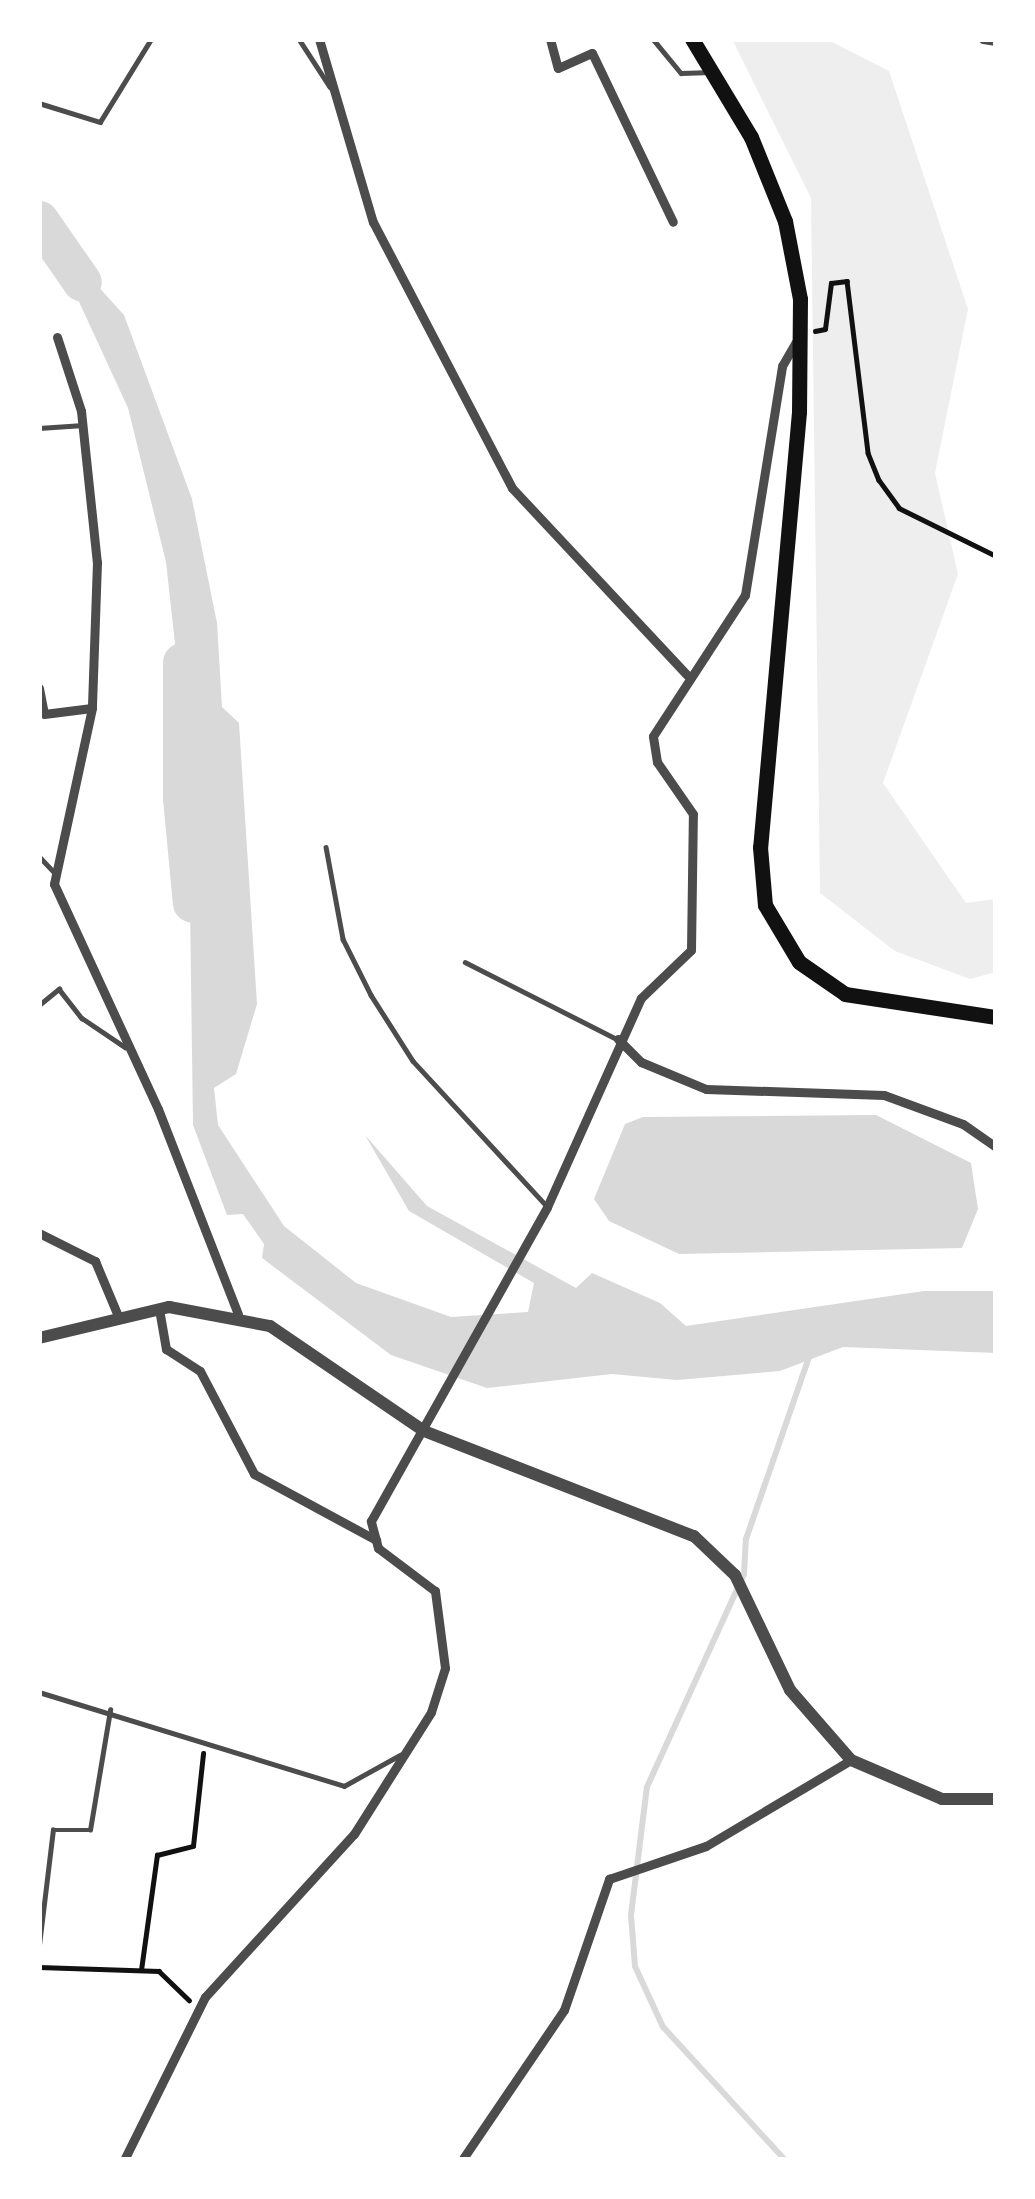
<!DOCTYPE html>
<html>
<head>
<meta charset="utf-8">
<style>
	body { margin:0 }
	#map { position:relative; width:1035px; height:2199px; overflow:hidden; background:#fff; font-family:"Crimson Pro",serif }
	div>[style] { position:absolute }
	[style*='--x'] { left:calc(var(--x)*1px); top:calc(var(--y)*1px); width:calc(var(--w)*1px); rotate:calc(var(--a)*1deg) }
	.green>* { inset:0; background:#eee }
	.water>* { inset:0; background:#d9d9d9 }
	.stream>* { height:6px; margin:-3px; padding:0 3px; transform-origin:3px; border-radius:3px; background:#d9d9d9 }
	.river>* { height:39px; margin:-19.5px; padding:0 19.5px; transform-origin:19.5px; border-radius:19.5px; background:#d9d9d9 }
	.path>* { height:4.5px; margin:-2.25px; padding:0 2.25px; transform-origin:2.25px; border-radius:2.25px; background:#111 }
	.service>* { height:4.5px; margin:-2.25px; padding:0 2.25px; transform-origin:2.25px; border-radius:2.25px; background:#4c4c4c }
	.minor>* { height:9px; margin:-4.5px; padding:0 4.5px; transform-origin:4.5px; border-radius:4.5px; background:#4c4c4c }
	.tertiary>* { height:12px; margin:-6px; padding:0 6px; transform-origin:6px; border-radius:6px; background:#4c4c4c }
	.trunk>* { height:15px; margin:-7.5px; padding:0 7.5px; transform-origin:7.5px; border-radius:7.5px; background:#111 }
	span { translate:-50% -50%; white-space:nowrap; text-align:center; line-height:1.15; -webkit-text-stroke:12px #fff; paint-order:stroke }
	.frame { position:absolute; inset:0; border:42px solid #fff; pointer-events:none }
</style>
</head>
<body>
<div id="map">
	<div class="green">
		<div style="clip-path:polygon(732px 39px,826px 39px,889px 71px,968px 309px,935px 473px,958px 574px,883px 783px,966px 903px,996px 899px,996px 972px,970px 979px,895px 951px,820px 893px,811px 198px)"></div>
	</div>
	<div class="water">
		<div style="clip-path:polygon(45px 228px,124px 315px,192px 499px,217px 623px,222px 707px,239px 723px,257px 1004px,236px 1074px,214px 1088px,218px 1125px,284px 1226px,356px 1283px,451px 1317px,528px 1312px,534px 1283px,409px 1211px,365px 1135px,427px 1206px,576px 1288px,592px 1273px,660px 1303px,686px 1326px,924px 1291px,996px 1291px,996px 1353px,843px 1347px,780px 1371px,677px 1380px,612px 1374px,487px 1388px,391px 1355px,262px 1258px,264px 1244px,243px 1214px,227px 1215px,193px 1125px,188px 762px,166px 562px,128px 408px)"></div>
		<div style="clip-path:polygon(876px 1115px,971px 1163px,978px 1209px,962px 1248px,679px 1254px,609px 1221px,594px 1199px,625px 1124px,643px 1117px)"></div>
	</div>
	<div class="stream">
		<div style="--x:785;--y:2160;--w:180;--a:-132.5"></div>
		<div style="--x:663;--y:2027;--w:67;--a:-114.7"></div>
		<div style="--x:635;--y:1966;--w:51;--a:-94.5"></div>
		<div style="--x:631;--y:1915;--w:129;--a:-82.9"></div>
		<div style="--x:647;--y:1787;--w:234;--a:-65.5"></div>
		<div style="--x:744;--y:1574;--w:35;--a:-87"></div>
		<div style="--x:746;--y:1539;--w:193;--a:-70.9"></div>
	</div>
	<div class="river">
		<div style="--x:39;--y:220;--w:75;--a:55.3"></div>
		<div style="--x:182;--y:662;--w:136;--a:90"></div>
		<div style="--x:182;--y:798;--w:105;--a:84.6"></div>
	</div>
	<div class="path">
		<div style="--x:815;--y:331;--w:10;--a:-11"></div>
		<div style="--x:825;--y:329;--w:46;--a:-82.6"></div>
		<div style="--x:831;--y:283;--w:16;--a:-7"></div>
		<div style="--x:847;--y:281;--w:173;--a:83"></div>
		<div style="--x:868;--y:453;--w:29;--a:68"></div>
		<div style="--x:879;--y:480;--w:34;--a:54"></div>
		<div style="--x:899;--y:508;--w:108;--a:26.3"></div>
		<div style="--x:39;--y:1967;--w:120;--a:1.9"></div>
		<div style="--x:159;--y:1971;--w:42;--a:44"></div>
		<div style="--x:141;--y:1970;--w:116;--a:-82.1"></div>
		<div style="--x:157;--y:1855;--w:37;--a:-14"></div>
		<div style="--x:193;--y:1846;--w:93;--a:-83.8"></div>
	</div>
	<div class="service">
		<div style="--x:299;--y:39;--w:57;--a:57.1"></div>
		<div style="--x:653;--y:39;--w:44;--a:50.5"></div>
		<div style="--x:681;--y:73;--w:23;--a:-2"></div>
		<div style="--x:39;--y:103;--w:64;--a:17.3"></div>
		<div style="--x:100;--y:122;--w:97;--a:-58.4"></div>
		<div style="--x:39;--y:428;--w:44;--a:-3.9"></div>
		<div style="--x:326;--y:847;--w:94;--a:79.5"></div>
		<div style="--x:343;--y:939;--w:63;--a:63.4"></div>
		<div style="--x:371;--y:995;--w:78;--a:57.5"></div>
		<div style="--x:413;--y:1061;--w:195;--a:47.3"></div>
		<div style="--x:39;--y:856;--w:21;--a:47"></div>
		<div style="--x:465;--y:962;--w:168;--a:26.9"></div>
		<div style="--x:39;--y:1005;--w:26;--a:-39"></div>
		<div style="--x:59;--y:989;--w:37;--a:52"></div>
		<div style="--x:82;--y:1018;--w:52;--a:34"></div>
		<div style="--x:39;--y:1692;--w:319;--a:17.1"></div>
		<div style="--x:344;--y:1786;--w:64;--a:-29"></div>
		<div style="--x:39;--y:1945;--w:116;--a:-83.1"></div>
		<div style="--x:53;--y:1830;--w:37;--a:0"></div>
		<div style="--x:90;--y:1830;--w:122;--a:-80.5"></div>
	</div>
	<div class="minor">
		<div style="--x:319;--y:39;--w:191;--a:73.6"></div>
		<div style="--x:373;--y:222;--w:300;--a:62.4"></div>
		<div style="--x:512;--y:488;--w:256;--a:46.9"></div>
		<div style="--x:550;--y:39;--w:30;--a:75"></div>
		<div style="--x:558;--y:68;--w:37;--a:-24"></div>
		<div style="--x:592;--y:53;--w:187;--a:64.4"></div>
		<div style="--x:983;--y:39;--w:13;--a:9"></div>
		<div style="--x:57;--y:337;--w:78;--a:72"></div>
		<div style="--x:81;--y:411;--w:152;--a:84"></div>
		<div style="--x:97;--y:562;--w:146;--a:92"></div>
		<div style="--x:92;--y:708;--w:180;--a:102.2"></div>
		<div style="--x:54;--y:884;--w:248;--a:65.2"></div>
		<div style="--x:158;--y:1109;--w:220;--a:68.7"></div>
		<div style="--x:39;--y:688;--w:26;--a:79"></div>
		<div style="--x:44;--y:714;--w:48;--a:-7.1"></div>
		<div style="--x:618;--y:1039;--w:33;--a:45"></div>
		<div style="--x:641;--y:1062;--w:70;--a:22.6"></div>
		<div style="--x:706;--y:1089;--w:178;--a:1.9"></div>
		<div style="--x:884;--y:1095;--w:84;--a:20.2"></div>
		<div style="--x:963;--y:1124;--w:40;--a:34.9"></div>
		<div style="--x:39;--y:1233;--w:63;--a:26.6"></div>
		<div style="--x:95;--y:1261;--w:60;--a:67.3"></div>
		<div style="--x:159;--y:1309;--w:41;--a:80.1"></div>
		<div style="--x:166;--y:1349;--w:40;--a:32.9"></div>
		<div style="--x:200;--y:1371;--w:116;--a:62.3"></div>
		<div style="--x:254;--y:1474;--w:139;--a:28.4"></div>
		<div style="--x:124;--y:2160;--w:182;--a:-63.6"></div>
		<div style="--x:205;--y:1997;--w:221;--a:-47.6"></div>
		<div style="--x:354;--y:1834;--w:144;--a:-57.7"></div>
		<div style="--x:431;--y:1712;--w:46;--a:-72.3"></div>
		<div style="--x:445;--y:1668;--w:78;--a:-97.4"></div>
		<div style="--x:435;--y:1591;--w:71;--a:-143"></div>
		<div style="--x:378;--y:1548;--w:28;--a:-105"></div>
		<div style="--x:371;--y:1521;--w:360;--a:-60.7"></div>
		<div style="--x:547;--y:1207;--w:229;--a:-65.8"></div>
		<div style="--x:641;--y:998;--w:69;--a:-43.8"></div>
		<div style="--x:691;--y:950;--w:136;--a:-89.2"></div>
		<div style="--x:693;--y:814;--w:63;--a:-124.7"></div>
		<div style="--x:657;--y:762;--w:26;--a:-99"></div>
		<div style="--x:653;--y:736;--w:168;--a:-56.9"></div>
		<div style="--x:745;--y:595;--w:232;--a:-80.8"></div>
		<div style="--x:782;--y:366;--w:28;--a:-60"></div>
		<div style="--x:462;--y:2160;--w:181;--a:-55.8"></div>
		<div style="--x:564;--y:2010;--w:139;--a:-71"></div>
		<div style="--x:609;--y:1879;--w:102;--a:-18.8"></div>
		<div style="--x:706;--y:1846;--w:169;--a:-30.7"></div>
	</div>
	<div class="tertiary">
		<div style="--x:39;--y:1338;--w:134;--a:-13.4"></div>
		<div style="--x:169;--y:1307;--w:103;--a:10.7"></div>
		<div style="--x:270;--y:1326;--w:186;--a:34.3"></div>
		<div style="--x:424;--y:1431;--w:290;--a:21.3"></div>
		<div style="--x:694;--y:1536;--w:57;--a:43.6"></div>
		<div style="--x:735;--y:1575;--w:127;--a:64.4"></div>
		<div style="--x:790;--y:1690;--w:93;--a:48.9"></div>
		<div style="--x:851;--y:1760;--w:99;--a:23.2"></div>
		<div style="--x:942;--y:1799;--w:54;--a:0"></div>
	</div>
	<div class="trunk">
		<div style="--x:692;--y:39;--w:114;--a:59"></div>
		<div style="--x:751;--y:137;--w:91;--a:68"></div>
		<div style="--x:785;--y:221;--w:79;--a:79.1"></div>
		<div style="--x:800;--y:299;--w:113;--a:90.5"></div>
		<div style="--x:799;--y:412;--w:437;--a:95.1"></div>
		<div style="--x:760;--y:847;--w:58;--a:85.1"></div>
		<div style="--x:765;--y:905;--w:66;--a:59.2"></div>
		<div style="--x:799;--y:962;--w:56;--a:34.8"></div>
		<div style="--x:845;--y:994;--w:153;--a:8.7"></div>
	</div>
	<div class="frame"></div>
</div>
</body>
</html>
